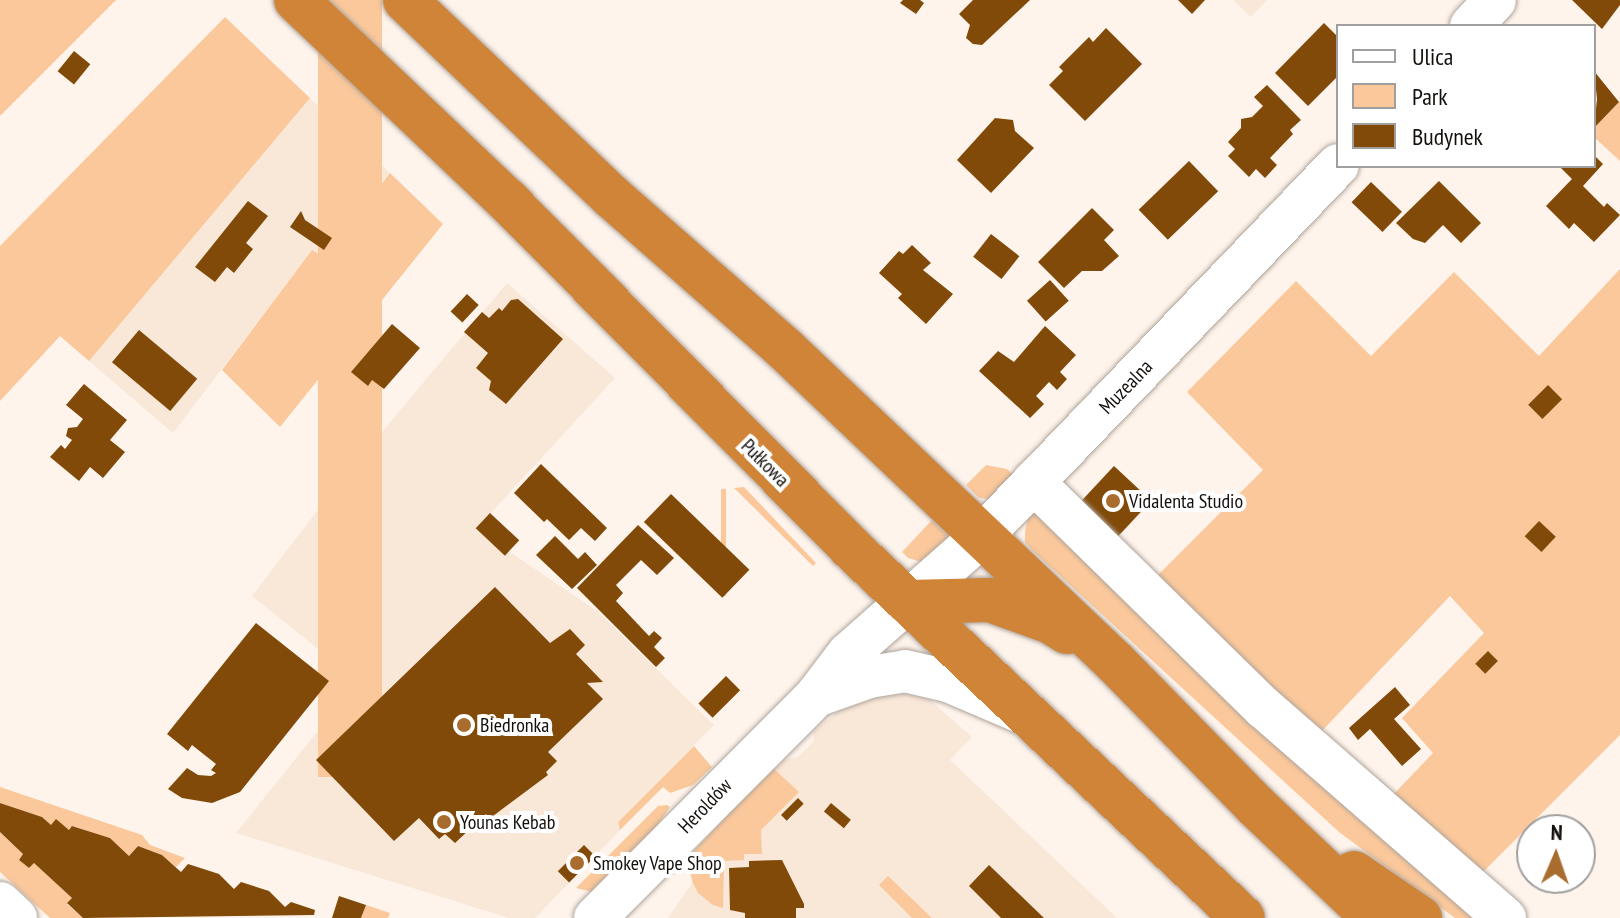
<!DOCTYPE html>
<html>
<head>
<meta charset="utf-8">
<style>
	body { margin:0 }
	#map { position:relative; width:1620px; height:918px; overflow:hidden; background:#fef4ec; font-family:"PT Sans Narrow",sans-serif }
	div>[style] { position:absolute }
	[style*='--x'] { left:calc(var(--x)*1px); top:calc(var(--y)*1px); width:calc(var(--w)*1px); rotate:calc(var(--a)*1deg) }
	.built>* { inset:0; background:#f9e7d8 }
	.green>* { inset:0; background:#fbc89b; transform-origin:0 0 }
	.building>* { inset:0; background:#814a08; transform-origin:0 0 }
	.roads { filter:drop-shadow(0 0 2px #afa49b) drop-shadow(0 0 2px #afa49b) }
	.minor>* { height:42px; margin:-21px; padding:0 21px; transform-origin:21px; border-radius:21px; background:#fff }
	.highway>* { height:44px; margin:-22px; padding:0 22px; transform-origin:22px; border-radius:22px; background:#cf8438 }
	.dots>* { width:22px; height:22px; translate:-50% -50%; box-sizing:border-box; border:4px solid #fff; border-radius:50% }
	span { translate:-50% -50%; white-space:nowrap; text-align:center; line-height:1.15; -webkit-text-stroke:8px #fff; paint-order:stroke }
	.street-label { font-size:20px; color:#130f0c }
	.poi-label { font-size:20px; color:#130f0c }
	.left { translate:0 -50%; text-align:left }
	.legend { position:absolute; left:1336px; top:24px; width:260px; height:144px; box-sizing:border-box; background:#fff; border:2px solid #a19f9e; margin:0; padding:10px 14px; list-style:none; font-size:24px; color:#130f0c }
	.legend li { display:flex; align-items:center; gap:16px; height:40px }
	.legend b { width:40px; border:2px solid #a19f9e }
	.north { position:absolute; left:1516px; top:814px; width:80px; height:80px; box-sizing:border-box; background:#fff; border:2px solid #a19f9e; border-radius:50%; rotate:2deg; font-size:22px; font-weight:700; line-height:32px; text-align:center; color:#130f0c }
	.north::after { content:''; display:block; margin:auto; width:28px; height:36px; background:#a96c2f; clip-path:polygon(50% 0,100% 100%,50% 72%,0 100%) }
</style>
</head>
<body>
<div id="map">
	<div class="built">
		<div style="clip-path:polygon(1233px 0,1267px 0,1251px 17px)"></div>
		<div style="clip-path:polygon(310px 98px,390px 173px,326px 259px,312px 250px,173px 433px,89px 361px)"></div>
		<div style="clip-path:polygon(507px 283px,615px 378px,476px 529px,597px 611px,714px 725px,618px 821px,620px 830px,535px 918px,509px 918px,236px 833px,358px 681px,252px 596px,330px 494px)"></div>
		<div style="clip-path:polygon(900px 693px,929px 699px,972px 737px,950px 760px,1117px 918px,668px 918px,772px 767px,775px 769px,784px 760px,798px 757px,814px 741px,813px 732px,843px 708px,869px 697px)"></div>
	</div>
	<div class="green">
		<div style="clip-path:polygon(0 0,116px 0,0 116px)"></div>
		<div style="left:318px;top:0;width:64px;height:777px"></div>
		<div style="clip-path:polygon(225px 17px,310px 98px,89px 361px,60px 336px,0 401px,0 246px)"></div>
		<div style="clip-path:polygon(1620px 101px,1620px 161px,1594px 137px,1594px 128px)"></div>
		<div style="clip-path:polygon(390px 173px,443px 224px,280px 427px,222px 370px,312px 250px,326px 259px)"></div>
		<div style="clip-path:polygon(1620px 269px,1620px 735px,1476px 879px,1390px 798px,1433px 753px,1402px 718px,1484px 633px,1450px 596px,1320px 733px,1155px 578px,1263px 470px,1187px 392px,1296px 281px,1371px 356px,1454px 272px,1539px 356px)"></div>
		<div style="clip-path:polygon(986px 465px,1007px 469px,1019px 480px,990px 499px,979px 498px,966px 485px)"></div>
		<div style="clip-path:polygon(744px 487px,816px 563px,813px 566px,734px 488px)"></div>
		<div style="left:721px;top:489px;width:5px;height:107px"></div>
		<div style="clip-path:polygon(1038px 501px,1485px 918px,1455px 918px,1339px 832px,1033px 551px,1025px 542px,1025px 532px,1029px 511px)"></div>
		<div style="clip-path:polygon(932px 520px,952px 539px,922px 562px,908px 558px,902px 552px)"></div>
		<div style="clip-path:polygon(694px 746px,712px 767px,693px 785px,670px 793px,663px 787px,620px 830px,618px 822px)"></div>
		<div style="clip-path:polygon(772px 767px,799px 792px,761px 830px,762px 854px,744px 854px,744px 860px,724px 861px,723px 908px,713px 905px,698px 893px,692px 881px,690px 869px,693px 852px)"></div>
		<div style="clip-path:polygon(0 787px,142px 835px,150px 845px,185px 858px,176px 867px,162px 855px,138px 846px,129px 856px,110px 838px,73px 826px,69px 830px,51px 825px,42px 817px,0 803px)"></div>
		<div style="clip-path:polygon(667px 805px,670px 807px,657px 826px,592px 892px,576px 888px,658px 806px)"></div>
		<div style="clip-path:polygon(0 832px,23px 854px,19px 860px,29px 868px,34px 863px,72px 898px,67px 904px,83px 918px,50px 918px,0 872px)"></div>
		<div style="clip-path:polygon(888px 876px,932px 918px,912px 918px,879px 885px)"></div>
		<div style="clip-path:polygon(366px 905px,390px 913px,388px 918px,361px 918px)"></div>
	</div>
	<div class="building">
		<div style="clip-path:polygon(903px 0,920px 0,924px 3px,916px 14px,900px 3px)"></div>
		<div style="clip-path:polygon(973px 0,1030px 0,982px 45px,973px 44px,966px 38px,970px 25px,959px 14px)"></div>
		<div style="clip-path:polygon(1178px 0,1205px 0,1192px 14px)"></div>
		<div style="clip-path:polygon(1572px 0,1620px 0,1620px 5px,1602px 29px)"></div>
		<div style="clip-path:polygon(1324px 23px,1338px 37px,1338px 76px,1308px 106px,1275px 73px)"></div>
		<div style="clip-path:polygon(1106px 28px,1142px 64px,1085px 121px,1049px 85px,1063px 71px,1059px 67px,1089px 37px,1093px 42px)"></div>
		<div style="left:74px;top:51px;width:21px;height:26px;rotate:39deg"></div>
		<div style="clip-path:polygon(1594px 71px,1619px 102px,1594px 128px,1597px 99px)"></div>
		<div style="clip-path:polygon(1267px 85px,1301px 120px,1290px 130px,1293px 134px,1270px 158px,1277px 165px,1265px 178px,1256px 169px,1249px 177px,1228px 156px,1235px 149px,1228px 142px,1241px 128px,1241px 119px,1252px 117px,1263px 106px,1254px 97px)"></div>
		<div style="clip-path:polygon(995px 118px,1013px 120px,1015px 131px,1034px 148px,991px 193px,957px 160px)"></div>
		<div style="clip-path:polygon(1594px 155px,1603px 164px,1583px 186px,1604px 207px,1607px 203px,1620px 215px,1594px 242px,1574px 223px,1569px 229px,1546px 206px,1572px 179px,1559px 166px,1594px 166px)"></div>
		<div style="left:1189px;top:161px;width:42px;height:70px;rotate:46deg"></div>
		<div style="clip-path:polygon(1439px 181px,1481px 223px,1461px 243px,1443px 225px,1425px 243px,1413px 239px,1396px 223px)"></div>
		<div style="left:1371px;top:182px;width:43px;height:28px;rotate:44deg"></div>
		<div style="clip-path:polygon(248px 201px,268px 216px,246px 243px,253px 249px,234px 273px,227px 267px,215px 282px,195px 267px)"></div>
		<div style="clip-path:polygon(1092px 208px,1114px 230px,1104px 240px,1119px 256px,1102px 271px,1082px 271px,1064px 288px,1038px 262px)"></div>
		<div style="clip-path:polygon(301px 211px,305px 220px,332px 238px,324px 250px,290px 227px)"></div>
		<div style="left:991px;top:234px;width:36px;height:29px;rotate:38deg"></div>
		<div style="clip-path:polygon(912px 245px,931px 263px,923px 270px,953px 294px,926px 324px,898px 298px,902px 294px,879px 273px,899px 251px,903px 254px)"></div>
		<div style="left:1050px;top:280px;width:28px;height:31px;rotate:48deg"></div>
		<div style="left:467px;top:294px;width:16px;height:24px;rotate:43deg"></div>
		<div style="clip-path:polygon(518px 299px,563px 339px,506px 404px,489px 390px,491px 381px,476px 368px,488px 353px,464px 332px,482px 312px,489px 318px,499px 308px,502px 311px,511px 300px)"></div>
		<div style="clip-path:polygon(392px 324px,420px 348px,384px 389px,372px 380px,368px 386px,351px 372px)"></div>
		<div style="clip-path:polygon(1045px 326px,1076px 355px,1060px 372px,1067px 379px,1057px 390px,1049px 382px,1036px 396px,1044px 404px,1030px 418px,979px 371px,998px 351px,1014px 362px)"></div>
		<div style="left:139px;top:330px;width:76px;height:42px;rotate:40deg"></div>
		<div style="clip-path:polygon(84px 384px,127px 420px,110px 440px,125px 452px,103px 478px,90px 467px,79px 481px,50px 457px,61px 445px,65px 449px,72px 440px,66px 436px,68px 428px,77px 427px,83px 419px,66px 405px)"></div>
		<div style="left:1548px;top:385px;width:20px;height:28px;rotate:45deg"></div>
		<div style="clip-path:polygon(541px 464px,607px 528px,595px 541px,581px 528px,569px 540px,547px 519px,544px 522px,514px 493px)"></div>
		<div style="left:1114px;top:466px;width:51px;height:51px;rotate:43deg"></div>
		<div style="left:671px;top:494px;width:109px;height:39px;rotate:44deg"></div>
		<div style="left:490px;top:513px;width:40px;height:21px;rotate:43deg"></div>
		<div style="left:1539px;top:521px;width:23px;height:21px;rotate:43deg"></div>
		<div style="clip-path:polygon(638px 525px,674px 558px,657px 575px,641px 560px,616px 585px,623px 593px,616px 601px,649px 636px,654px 631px,662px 638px,654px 647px,665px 658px,656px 667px,577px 588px)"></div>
		<div style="clip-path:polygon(555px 536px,578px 559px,585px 552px,597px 565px,572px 589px,536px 555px)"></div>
		<div style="clip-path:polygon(495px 587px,550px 643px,570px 629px,585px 645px,576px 654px,603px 682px,587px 683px,603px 699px,548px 752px,557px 761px,546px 772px,548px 775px,489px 819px,486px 814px,455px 843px,445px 834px,439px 839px,419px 818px,394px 841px,316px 760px)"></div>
		<div style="clip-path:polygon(256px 623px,329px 681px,240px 792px,212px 803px,182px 798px,168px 789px,187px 768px,198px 775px,211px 776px,216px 773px,211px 770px,216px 764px,192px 745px,188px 751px,167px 734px)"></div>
		<div style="left:1488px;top:651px;width:14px;height:18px;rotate:45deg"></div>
		<div style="left:726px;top:676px;width:20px;height:39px;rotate:45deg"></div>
		<div style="clip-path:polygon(1395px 687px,1410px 705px,1394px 719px,1421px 749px,1402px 766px,1370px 729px,1358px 740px,1349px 728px)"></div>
		<div style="left:798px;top:798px;width:8px;height:24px;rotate:45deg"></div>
		<div style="clip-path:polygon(0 803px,42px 817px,51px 825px,56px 819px,69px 830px,72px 826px,110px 838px,129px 856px,138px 846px,162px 855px,181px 872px,188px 864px,219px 874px,234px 889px,241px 882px,269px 891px,285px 907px,291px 902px,315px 910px,314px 915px,83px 918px,67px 903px,72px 898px,34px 863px,29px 868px,19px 860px,23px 854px,0 832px)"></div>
		<div style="left:831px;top:803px;width:26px;height:11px;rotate:40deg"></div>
		<div style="left:584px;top:845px;width:16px;height:37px;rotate:45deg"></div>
		<div style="clip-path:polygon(782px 860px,804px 904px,804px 908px,796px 908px,796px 918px,745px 918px,745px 913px,730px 910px,729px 868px,749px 867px,749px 861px)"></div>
		<div style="clip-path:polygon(989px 865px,1044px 918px,1001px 918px,969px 886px)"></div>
		<div style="clip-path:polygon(339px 896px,366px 905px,361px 918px,332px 918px)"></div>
	</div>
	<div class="roads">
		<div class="minor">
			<div style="--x:1471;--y:26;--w:35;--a:-47"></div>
			<div style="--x:1033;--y:482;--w:323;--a:44.4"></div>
			<div style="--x:1264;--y:708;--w:320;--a:41.1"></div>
			<div style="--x:816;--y:696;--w:56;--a:-19.7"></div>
			<div style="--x:869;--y:677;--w:36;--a:-9"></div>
			<div style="--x:905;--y:671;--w:44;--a:13.1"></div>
			<div style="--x:948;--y:681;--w:82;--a:23.1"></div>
			<div style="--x:0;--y:903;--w:22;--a:43"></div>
			<div style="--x:595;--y:918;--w:313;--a:-45.1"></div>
			<div style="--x:816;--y:696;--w:53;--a:-52.7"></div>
			<div style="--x:848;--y:654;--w:179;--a:-41.4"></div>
			<div style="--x:982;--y:536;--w:514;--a:-46.18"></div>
		</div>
		<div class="highway">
			<div style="--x:296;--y:0;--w:291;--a:43.5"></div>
			<div style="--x:507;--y:200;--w:488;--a:45.3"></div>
			<div style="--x:850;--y:547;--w:540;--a:43.35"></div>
			<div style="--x:405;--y:0;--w:286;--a:43.6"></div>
			<div style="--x:612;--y:197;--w:230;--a:41.3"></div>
			<div style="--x:785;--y:349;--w:456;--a:43.5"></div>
			<div style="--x:1116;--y:663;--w:200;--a:45.6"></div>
			<div style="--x:1256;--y:806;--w:163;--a:43.5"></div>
			<div style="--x:908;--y:602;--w:82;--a:-1.4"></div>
			<div style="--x:990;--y:600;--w:65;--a:19.8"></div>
			<div style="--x:1051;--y:622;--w:19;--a:32"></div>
			<div style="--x:1354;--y:873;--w:80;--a:34.3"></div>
		</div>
	</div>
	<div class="dots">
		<div style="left:1113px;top:501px;background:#a96c2f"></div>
		<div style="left:464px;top:725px;background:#a96c2f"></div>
		<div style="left:444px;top:822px;background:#a96c2f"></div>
		<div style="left:577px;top:863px;background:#a96c2f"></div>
	</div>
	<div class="street-label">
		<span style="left:1126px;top:387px;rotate:-46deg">Muzealna</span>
		<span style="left:765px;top:463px;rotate:45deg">Pułkowa</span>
		<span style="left:705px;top:806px;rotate:-46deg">Heroldów</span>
	</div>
	<div class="poi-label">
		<span class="left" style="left:1129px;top:501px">Vidalenta Studio</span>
		<span class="left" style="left:480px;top:725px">Biedronka</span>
		<span class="left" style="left:460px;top:822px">Younas Kebab</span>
		<span class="left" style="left:593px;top:863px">Smokey Vape Shop</span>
	</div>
	<ul class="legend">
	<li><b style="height:10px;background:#fff"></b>Ulica</li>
	<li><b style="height:22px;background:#fbc89b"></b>Park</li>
	<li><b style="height:22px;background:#814a08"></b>Budynek</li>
	</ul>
	<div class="north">N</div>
</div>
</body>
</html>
